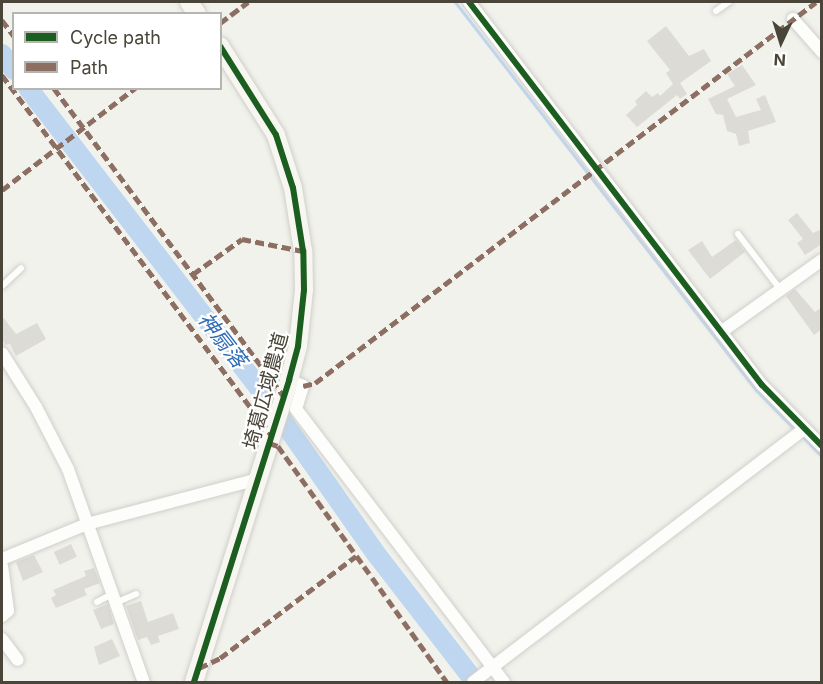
<!DOCTYPE html>
<html>
<head>
<meta charset="utf-8">
<style>
	body { margin:0 }
	#map { position:relative; width:823px; height:684px; overflow:hidden; background:#f2f2ed; font-family:Inter,"Noto Sans JP",sans-serif }
	div>[style] { position:absolute }
	[style*='--x'] { left:calc(var(--x)*1px); top:calc(var(--y)*1px); width:calc(var(--w)*1px); rotate:calc(var(--a)*1deg) }
	.stream>* { height:3px; margin:-1.5px; padding:0 1.5px; transform-origin:1.5px; border-radius:1.5px; background:#bed6f0 }
	.river>* { height:20px; margin:-10px; padding:0 10px; transform-origin:10px; border-radius:10px; background:#bed6f0 }
	.building>* { inset:0; background:#dcdbd5; transform-origin:0 0 }
	.roads { filter:drop-shadow(0 0 2px #d0cfca) drop-shadow(0 0 2px #d0cfca) }
	.lane>* { height:6px; margin:-3px; padding:0 3px; transform-origin:3px; border-radius:3px; background:#fdfdfc }
	.street>* { height:12px; margin:-6px; padding:0 6px; transform-origin:6px; border-radius:6px; background:#fdfdfc }
	.secondary>* { height:18px; margin:-9px; padding:0 9px; transform-origin:9px; border-radius:9px; background:#f7f6f0 }
	.quiet>* { height:4.5px; margin-top:-2.25px; transform-origin:0; background:repeating-linear-gradient(90deg,#8d6e63 0 9px,transparent 0 13.5px) }
	.cycleway>* { height:6px; margin:-3px; padding:0 3px; transform-origin:3px; border-radius:3px; background:#1b5e20 }
	span { translate:-50% -50%; white-space:nowrap; text-align:center; line-height:1.15; -webkit-text-stroke:4.5px #fff; paint-order:stroke }
	.street-label { font-size:20px; color:#494538 }
	.water-label { font-size:21px; color:#306db7; font-style:italic }
	.frame { position:absolute; inset:0; border:3px solid #494538; pointer-events:none }
	.legend { position:absolute; left:12px; top:12px; width:210px; height:78px; box-sizing:border-box; background:#fff; border:2px solid #b6b5af; margin:0; padding:8px 10px; list-style:none; font-size:18px; color:#494538 }
	.legend li { display:flex; align-items:center; gap:12px; height:30px }
	.legend b { width:30px; border:2px solid #b6b5af }
	.north { position:absolute; left:751px; top:12px; width:60px; height:60px; -webkit-text-stroke:4px #fff; paint-order:stroke; rotate:184deg; font-size:16px; font-weight:700; line-height:24px; text-align:center; color:#494538 }
	.north::after { content:''; display:block; margin:auto; width:21px; height:27px; background:#494538; clip-path:polygon(50% 0,100% 100%,50% 72%,0 100%) }
</style>
</head>
<body>
<div id="map">
	<div class="stream">
		<div style="--x:455;--y:2;--w:492;--a:52.2"></div>
		<div style="--x:757;--y:391;--w:57;--a:45.7"></div>
		<div style="--x:802;--y:436;--w:29;--a:46"></div>
	</div>
	<div class="river">
		<div style="--x:2;--y:54;--w:20;--a:53"></div>
		<div style="--x:28;--y:88;--w:394;--a:52.4"></div>
		<div style="--x:268;--y:400;--w:189;--a:54.9"></div>
		<div style="--x:377;--y:555;--w:160;--a:52.3"></div>
	</div>
	<div class="building">
		<div style="clip-path:polygon(666px 26px,689px 56px,704px 49px,711px 61px,680px 83px,687px 94px,680px 99px,677px 95px,637px 127px,626px 115px,637px 105px,635px 101px,646px 91px,652px 97px,658px 93px,660px 96px,673px 84px,666px 73px,670px 70px,647px 41px)"></div>
		<div style="clip-path:polygon(742px 65px,756px 85px,727px 99px,736px 117px,761px 110px,756px 99px,765px 95px,776px 122px,748px 131px,750px 143px,739px 146px,736px 134px,727px 131px,723px 115px,716px 114px,708px 99px,735px 86px,727px 74px)"></div>
		<div style="clip-path:polygon(797px 213px,813px 233px,822px 229px,822px 244px,805px 255px,797px 243px,803px 239px,788px 220px)"></div>
		<div style="clip-path:polygon(736px 240px,745px 252px,710px 279px,688px 250px,702px 241px,712px 257px)"></div>
		<div style="clip-path:polygon(795px 289px,815px 312px,822px 307px,822px 329px,814px 335px,786px 296px)"></div>
		<div style="clip-path:polygon(2px 316px,16px 334px,37px 323px,46px 339px,16px 356px,10px 344px,5px 345px,2px 339px)"></div>
		<div style="left:71px;top:544px;width:14px;height:19px;rotate:65deg"></div>
		<div style="clip-path:polygon(34px 555px,43px 572px,23px 581px,16px 562px)"></div>
		<div style="clip-path:polygon(94px 568px,100px 583px,84px 589px,87px 595px,56px 608px,51px 598px,56px 595px,53px 590px,86px 576px,84px 571px)"></div>
		<div style="clip-path:polygon(141px 601px,148px 622px,173px 613px,179px 629px,158px 636px,160px 642px,151px 645px,147px 637px,138px 640px,126px 606px)"></div>
		<div style="clip-path:polygon(108px 604px,114px 624px,101px 629px,93px 610px)"></div>
		<div style="clip-path:polygon(112px 639px,120px 656px,99px 665px,94px 647px)"></div>
	</div>
	<div class="roads">
		<div class="lane">
			<div style="--x:716;--y:11;--w:16;--a:-35"></div>
			<div style="--x:738;--y:234;--w:69;--a:52.6"></div>
			<div style="--x:2;--y:286;--w:26;--a:-43"></div>
			<div style="--x:97;--y:602;--w:17;--a:-28"></div>
			<div style="--x:115;--y:603;--w:23;--a:-23"></div>
		</div>
		<div class="street">
			<div style="--x:469;--y:2;--w:482;--a:52.6"></div>
			<div style="--x:762;--y:385;--w:86;--a:45.5"></div>
			<div style="--x:793;--y:19;--w:44;--a:48.7"></div>
			<div style="--x:721;--y:332;--w:124;--a:-35.5"></div>
			<div style="--x:2;--y:353;--w:64;--a:57.8"></div>
			<div style="--x:36;--y:407;--w:70;--a:62.7"></div>
			<div style="--x:68;--y:469;--w:226;--a:70.4"></div>
			<div style="--x:289;--y:380;--w:15;--a:23"></div>
			<div style="--x:303;--y:386;--w:24;--a:107"></div>
			<div style="--x:296;--y:409;--w:343;--a:52.7"></div>
			<div style="--x:2;--y:559;--w:92;--a:-22.4"></div>
			<div style="--x:87;--y:524;--w:177;--a:-14.7"></div>
			<div style="--x:2;--y:566;--w:45;--a:82.4"></div>
			<div style="--x:8;--y:611;--w:8;--a:140"></div>
			<div style="--x:2;--y:639;--w:26;--a:53"></div>
			<div style="--x:473;--y:682;--w:417;--a:-37.4"></div>
		</div>
		<div class="secondary">
			<div style="--x:189;--y:2;--w:14;--a:56"></div>
			<div style="--x:194;--y:682;--w:317;--a:-72.5"></div>
			<div style="--x:289;--y:380;--w:35;--a:-75"></div>
			<div style="--x:298;--y:346;--w:56;--a:-83.9"></div>
			<div style="--x:304;--y:290;--w:39;--a:-91"></div>
			<div style="--x:303;--y:251;--w:64;--a:-99"></div>
			<div style="--x:293;--y:188;--w:56;--a:-107.8"></div>
			<div style="--x:276;--y:135;--w:105;--a:-122.2"></div>
		</div>
	</div>
	<div class="quiet">
		<div style="--x:2;--y:20;--w:20;--a:53"></div>
		<div style="--x:220;--y:23;--w:35;--a:-37"></div>
		<div style="--x:2;--y:75;--w:451;--a:53.2"></div>
		<div style="--x:54;--y:88;--w:385;--a:53.3"></div>
		<div style="--x:2;--y:190;--w:168;--a:-37.5"></div>
		<div style="--x:193;--y:274;--w:60;--a:-35.5"></div>
		<div style="--x:242;--y:239;--w:62;--a:11.1"></div>
		<div style="--x:303;--y:386;--w:12;--a:-14"></div>
		<div style="--x:315;--y:383;--w:629;--a:-37.25"></div>
		<div style="--x:269;--y:443;--w:9;--a:18"></div>
		<div style="--x:278;--y:446;--w:290;--a:54.4"></div>
		<div style="--x:199;--y:668;--w:23;--a:-25"></div>
		<div style="--x:220;--y:658;--w:170;--a:-36.9"></div>
	</div>
	<div class="cycleway">
		<div style="--x:469;--y:2;--w:482;--a:52.6"></div>
		<div style="--x:762;--y:385;--w:86;--a:45.5"></div>
		<div style="--x:194;--y:682;--w:317;--a:-72.5"></div>
		<div style="--x:289;--y:380;--w:35;--a:-75"></div>
		<div style="--x:298;--y:346;--w:56;--a:-83.9"></div>
		<div style="--x:304;--y:290;--w:39;--a:-91"></div>
		<div style="--x:303;--y:251;--w:64;--a:-99"></div>
		<div style="--x:293;--y:188;--w:56;--a:-107.8"></div>
		<div style="--x:276;--y:135;--w:105;--a:-122.2"></div>
	</div>
	<div class="street-label">
		<span style="left:266px;top:391px;rotate:-75deg">埼葛広域農道</span>
	</div>
	<div class="water-label">
		<span style="left:222px;top:340px;rotate:52deg">神扇落</span>
	</div>
	<div class="frame"></div>
	<ul class="legend">
	<li><b style="height:8px;background:#1b5e20"></b>Cycle path</li>
	<li><b style="height:8px;background:#8d6e63"></b>Path</li>
	</ul>
	<div class="north">N</div>
</div>
</body>
</html>
